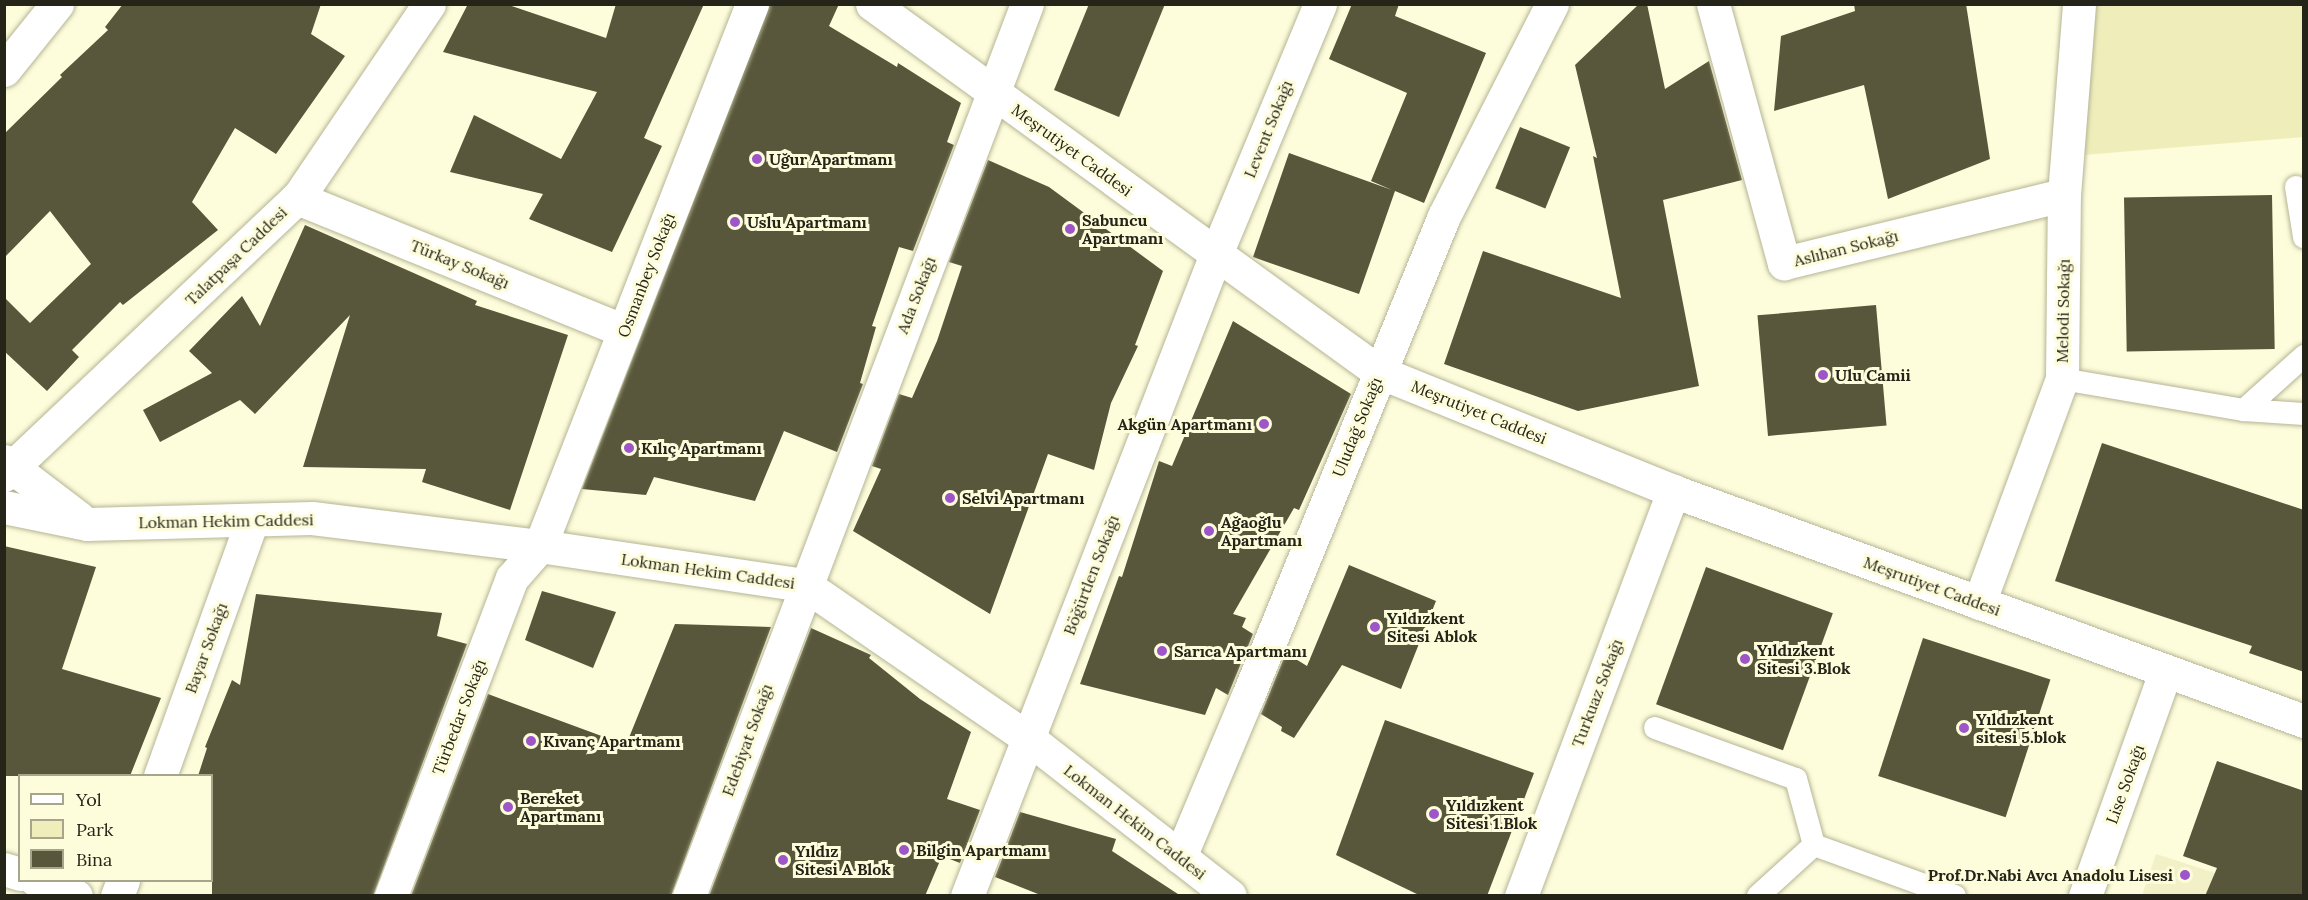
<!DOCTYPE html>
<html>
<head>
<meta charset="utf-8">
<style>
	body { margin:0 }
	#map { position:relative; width:2308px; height:900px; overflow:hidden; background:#fdfcdb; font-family:Lora,serif }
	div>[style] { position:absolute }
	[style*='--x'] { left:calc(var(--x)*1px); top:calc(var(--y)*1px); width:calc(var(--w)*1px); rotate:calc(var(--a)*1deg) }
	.built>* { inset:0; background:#f1f0c7 }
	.green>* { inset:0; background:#efeebb }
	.building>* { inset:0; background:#58573b; transform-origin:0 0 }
	.roads { filter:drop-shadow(0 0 2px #b5b595) drop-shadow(0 0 2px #b5b595) }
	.service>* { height:22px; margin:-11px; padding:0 11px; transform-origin:11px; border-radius:11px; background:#fff }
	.minor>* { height:33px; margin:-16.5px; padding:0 16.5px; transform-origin:16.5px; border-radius:16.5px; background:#fff }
	.tertiary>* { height:33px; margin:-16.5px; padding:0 16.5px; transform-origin:16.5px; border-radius:16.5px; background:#fff }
	.secondary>* { height:33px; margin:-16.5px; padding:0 16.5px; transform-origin:16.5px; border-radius:16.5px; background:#fff }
	.dots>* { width:16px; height:16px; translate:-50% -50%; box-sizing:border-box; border:3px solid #fdfcdb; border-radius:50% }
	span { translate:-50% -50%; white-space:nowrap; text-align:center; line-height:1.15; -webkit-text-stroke:6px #fdfcdb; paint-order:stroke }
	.street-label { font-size:16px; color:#252418 }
	.poi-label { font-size:16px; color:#252418; font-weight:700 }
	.left { translate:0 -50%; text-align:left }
	.right { translate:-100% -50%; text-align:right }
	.frame { position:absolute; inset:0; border:6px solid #252418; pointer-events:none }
	.legend { position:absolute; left:18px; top:774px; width:195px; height:108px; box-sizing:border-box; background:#fdfcdb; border:2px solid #a7a68d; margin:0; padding:8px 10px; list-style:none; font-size:18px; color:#252418 }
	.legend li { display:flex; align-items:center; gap:12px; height:30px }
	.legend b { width:30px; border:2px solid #a7a68d }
</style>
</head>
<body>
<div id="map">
	<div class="built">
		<div style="clip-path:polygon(2156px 854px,2284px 895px,2142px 896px)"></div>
	</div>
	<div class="green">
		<div style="clip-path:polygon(2090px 5px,2303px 5px,2303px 137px,2083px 155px)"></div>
	</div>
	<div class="building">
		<div style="clip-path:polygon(123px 4px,321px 4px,311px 34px,345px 56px,276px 154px,235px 128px,192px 202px,218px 230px,123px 305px,120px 302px,72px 350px,79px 357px,47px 391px,4px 351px,4px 297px,30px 323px,91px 264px,50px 211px,4px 258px,4px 134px,62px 77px,60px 75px,108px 30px,105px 27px)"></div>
		<div style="clip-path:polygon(468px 4px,506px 4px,606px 38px,616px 4px,704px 4px,644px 138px,662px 146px,612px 252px,529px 219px,543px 194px,450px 172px,474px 115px,561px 159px,597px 92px,443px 52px)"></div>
		<div style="clip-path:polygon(770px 4px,839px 4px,829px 26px,897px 67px,898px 63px,961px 103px,947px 142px,954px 145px,913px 251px,899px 247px,872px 326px,876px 327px,860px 383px,863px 384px,837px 452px,784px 431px,755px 501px,654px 477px,646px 495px,582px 489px)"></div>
		<div style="clip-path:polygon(1089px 4px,1165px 4px,1119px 117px,1054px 90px)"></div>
		<div style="clip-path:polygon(1352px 4px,1399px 4px,1395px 16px,1486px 53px,1424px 203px,1395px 191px,1359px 294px,1253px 257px,1289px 153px,1392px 190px,1371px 181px,1407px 93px,1329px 59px)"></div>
		<div style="clip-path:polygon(1639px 4px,1647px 4px,1665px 89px,1709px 61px,1742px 180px,1663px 200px,1699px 386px,1578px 411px,1444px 364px,1483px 251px,1621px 298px,1593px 156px,1597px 158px,1575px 65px)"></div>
		<div style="clip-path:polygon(1854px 4px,1966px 4px,1990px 159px,1888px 199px,1864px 85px,1774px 111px,1781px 36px,1855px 11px)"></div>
		<div style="left:1520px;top:127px;width:54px;height:66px;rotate:22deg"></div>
		<div style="clip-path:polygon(988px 160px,1049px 187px,1163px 271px,1135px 345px,1138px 346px,1111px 403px,1094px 470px,1048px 454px,990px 614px,853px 531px,881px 469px,872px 466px,899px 394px,912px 398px,937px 341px,962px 266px,949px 262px)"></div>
		<div style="left:2272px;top:195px;width:154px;height:148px;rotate:89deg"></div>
		<div style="clip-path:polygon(305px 225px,477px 301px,475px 305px,568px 335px,510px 510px,422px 482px,426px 469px,303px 467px,350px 315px,255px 414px,240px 400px,160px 442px,143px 410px,212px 373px,189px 351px,242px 296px,260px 326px)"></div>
		<div style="left:1876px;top:305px;width:121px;height:119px;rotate:85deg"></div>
		<div style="clip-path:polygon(1233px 321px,1351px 394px,1299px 510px,1294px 508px,1233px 614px,1246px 618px,1242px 627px,1253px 634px,1228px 695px,1216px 688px,1205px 715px,1080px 684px,1119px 576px,1122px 577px,1159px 461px,1172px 466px)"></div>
		<div style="clip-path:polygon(2102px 443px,2304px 510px,2304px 672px,2249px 653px,2252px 646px,2055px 581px)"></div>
		<div style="clip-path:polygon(4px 546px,96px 567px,62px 669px,161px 698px,130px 776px,4px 776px)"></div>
		<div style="clip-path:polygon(1349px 565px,1436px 601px,1401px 689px,1342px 665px,1294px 738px,1281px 731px,1282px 727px,1261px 714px,1286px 653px,1307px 666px)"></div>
		<div style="left:1706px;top:567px;width:135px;height:146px;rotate:20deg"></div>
		<div style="clip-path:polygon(542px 591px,616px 612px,593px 668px,525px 640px)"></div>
		<div style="clip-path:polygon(256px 594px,442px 613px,437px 636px,467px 644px,373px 896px,212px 896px,212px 776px,198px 776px,207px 748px,205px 747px,232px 680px,240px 685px)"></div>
		<div style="clip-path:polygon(675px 624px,771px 627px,671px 896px,411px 896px,488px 694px,626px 745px)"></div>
		<div style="clip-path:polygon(811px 628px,871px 655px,869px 658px,920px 699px,971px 732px,947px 799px,980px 810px,960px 863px,942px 856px,925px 896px,709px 896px)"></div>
		<div style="left:1923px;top:638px;width:134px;height:145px;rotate:18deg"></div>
		<div style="clip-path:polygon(1385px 720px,1534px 773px,1487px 896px,1421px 896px,1336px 855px)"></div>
		<div style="clip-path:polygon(2217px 761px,2304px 791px,2304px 896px,2205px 896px,2217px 868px,2183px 856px)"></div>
		<div style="clip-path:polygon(1020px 812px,1116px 839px,1112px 851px,1181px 896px,1043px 896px,995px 877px)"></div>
	</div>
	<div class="roads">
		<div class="service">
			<div style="--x:2296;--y:187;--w:51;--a:80.9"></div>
			<div style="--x:2062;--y:379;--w:185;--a:9.7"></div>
			<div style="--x:2244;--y:410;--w:60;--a:3.8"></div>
			<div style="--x:2244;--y:410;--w:81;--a:-42"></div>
			<div style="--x:1655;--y:728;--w:150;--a:19.9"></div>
			<div style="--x:1796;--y:779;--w:68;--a:74.7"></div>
			<div style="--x:1814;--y:845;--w:150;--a:19.9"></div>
			<div style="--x:1758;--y:896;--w:76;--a:-42.3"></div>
		</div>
		<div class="minor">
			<div style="--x:1713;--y:4;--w:269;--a:74.7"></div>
			<div style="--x:1784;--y:263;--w:288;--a:-13.7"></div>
			<div style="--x:4;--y:70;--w:85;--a:-51.2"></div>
			<div style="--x:297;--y:198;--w:353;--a:22.1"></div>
			<div style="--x:1979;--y:603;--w:239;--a:-69.7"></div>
			<div style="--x:2062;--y:379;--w:184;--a:-89.4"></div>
			<div style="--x:2064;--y:195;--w:192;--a:-85.5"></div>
			<div style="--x:160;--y:776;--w:272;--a:-70.2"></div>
			<div style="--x:1180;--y:857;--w:173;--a:-67.2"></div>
			<div style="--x:1247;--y:698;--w:521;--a:-67.77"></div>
			<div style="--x:1444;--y:216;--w:238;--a:-63"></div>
			<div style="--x:117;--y:896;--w:17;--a:-69"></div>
			<div style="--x:391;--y:896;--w:340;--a:-69.2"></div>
			<div style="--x:512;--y:578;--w:43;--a:-48.8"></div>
			<div style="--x:540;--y:546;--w:582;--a:-68.64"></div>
			<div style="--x:689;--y:896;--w:954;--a:-69.25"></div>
			<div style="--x:967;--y:896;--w:689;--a:-68.8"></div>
			<div style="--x:1216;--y:254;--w:271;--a:-67.4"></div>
			<div style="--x:1521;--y:896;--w:433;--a:-69.4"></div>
			<div style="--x:2085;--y:896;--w:238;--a:-70.3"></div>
		</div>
		<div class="tertiary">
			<div style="--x:872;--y:4;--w:626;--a:35.97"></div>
			<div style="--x:1379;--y:372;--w:317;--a:22"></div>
			<div style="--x:1673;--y:491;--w:672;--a:20.03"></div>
			<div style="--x:4;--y:461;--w:94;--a:37.2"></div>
			<div style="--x:4;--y:507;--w:85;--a:11.6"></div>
			<div style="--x:87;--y:524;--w:225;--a:-1.5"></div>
			<div style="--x:312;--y:518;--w:230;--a:7"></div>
			<div style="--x:540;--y:546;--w:268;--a:8.4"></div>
			<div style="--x:805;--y:585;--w:270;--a:34.5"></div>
			<div style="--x:1028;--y:738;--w:256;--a:38"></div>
			<div style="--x:4;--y:869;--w:17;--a:17"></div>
			<div style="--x:36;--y:880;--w:43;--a:21.8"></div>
		</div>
		<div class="secondary">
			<div style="--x:4;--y:475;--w:406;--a:-43.4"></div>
			<div style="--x:299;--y:196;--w:232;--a:-55.9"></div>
		</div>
	</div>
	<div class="dots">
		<div style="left:757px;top:159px;background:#9e55c8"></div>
		<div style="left:735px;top:222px;background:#9e55c8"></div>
		<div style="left:1070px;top:229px;background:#9e55c8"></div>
		<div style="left:1823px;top:375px;background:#9e55c8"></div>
		<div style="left:1264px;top:424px;background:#9e55c8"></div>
		<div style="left:629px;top:448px;background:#9e55c8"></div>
		<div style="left:950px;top:498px;background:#9e55c8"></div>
		<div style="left:1209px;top:531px;background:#9e55c8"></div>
		<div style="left:1375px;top:627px;background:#9e55c8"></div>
		<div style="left:1162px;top:651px;background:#9e55c8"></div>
		<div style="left:1745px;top:659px;background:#9e55c8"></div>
		<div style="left:1964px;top:728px;background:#9e55c8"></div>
		<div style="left:531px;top:741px;background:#9e55c8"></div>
		<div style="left:508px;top:807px;background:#9e55c8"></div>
		<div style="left:1434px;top:814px;background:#9e55c8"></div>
		<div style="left:904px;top:850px;background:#9e55c8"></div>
		<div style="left:783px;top:860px;background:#9e55c8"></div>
		<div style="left:2185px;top:875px;background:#9e55c8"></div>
	</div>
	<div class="street-label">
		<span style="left:1268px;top:129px;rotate:-68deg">Levent Sokağı</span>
		<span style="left:1072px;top:150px;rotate:36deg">Meşrutiyet Caddesi</span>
		<span style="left:1846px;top:248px;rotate:-14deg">Aslıhan Sokağı</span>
		<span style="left:236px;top:256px;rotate:-44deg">Talatpaşa Caddesi</span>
		<span style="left:460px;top:264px;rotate:22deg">Türkay Sokağı</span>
		<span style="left:646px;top:275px;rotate:-69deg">Osmanbey Sokağı</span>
		<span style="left:916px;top:295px;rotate:-69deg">Ada Sokağı</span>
		<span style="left:2063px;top:311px;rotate:-89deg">Melodi Sokağı</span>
		<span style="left:1479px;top:412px;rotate:22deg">Meşrutiyet Caddesi</span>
		<span style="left:1357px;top:427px;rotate:-68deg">Uludağ Sokağı</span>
		<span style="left:226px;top:521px;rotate:-1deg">Lokman Hekim Caddesi</span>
		<span style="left:708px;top:571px;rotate:8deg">Lokman Hekim Caddesi</span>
		<span style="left:1091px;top:575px;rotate:-69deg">Böğürtlen Sokağı</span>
		<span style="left:1932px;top:586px;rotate:20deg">Meşrutiyet Caddesi</span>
		<span style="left:206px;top:648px;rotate:-70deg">Bayar Sokağı</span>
		<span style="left:1597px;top:693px;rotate:-69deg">Turkuaz Sokağı</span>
		<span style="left:459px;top:717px;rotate:-69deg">Türbedar Sokağı</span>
		<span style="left:747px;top:740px;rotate:-70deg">Edebiyat Sokağı</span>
		<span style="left:2125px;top:784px;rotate:-70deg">Lise Sokağı</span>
		<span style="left:1135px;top:822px;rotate:38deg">Lokman Hekim Caddesi</span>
	</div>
	<div class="poi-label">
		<span class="left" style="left:769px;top:159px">Uğur Apartmanı</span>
		<span class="left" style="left:1082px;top:229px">Sabuncu<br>Apartmanı</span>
		<span class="left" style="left:747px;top:222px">Uslu Apartmanı</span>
		<span class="left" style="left:1835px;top:375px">Ulu Camii</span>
		<span class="right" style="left:1252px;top:424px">Akgün Apartmanı</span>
		<span class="left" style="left:641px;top:448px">Kılıç Apartmanı</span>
		<span class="left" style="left:962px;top:498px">Selvi Apartmanı</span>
		<span class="left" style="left:1221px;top:531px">Ağaoğlu<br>Apartmanı</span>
		<span class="left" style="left:1387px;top:627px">Yıldızkent<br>Sitesi Ablok</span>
		<span class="left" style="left:1757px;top:659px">Yıldızkent<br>Sitesi 3.Blok</span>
		<span class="left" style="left:1174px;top:651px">Sarıca Apartmanı</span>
		<span class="left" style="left:1976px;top:728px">Yıldızkent<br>sitesi 5.blok</span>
		<span class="left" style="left:543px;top:741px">Kıvanç Apartmanı</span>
		<span class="left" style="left:520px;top:807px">Bereket<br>Apartmanı</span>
		<span class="left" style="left:1446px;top:814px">Yıldızkent<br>Sitesi 1.Blok</span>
		<span class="left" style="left:916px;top:850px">Bilgin Apartmanı</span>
		<span class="left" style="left:795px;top:860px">Yıldız<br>Sitesi A Blok</span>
		<span class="right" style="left:2173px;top:875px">Prof.Dr.Nabi Avcı Anadolu Lisesi</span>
	</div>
	<div class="frame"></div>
	<ul class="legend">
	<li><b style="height:8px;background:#fff"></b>Yol</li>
	<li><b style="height:16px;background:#efeebb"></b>Park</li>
	<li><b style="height:16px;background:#58573b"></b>Bina</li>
	</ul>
</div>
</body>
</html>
